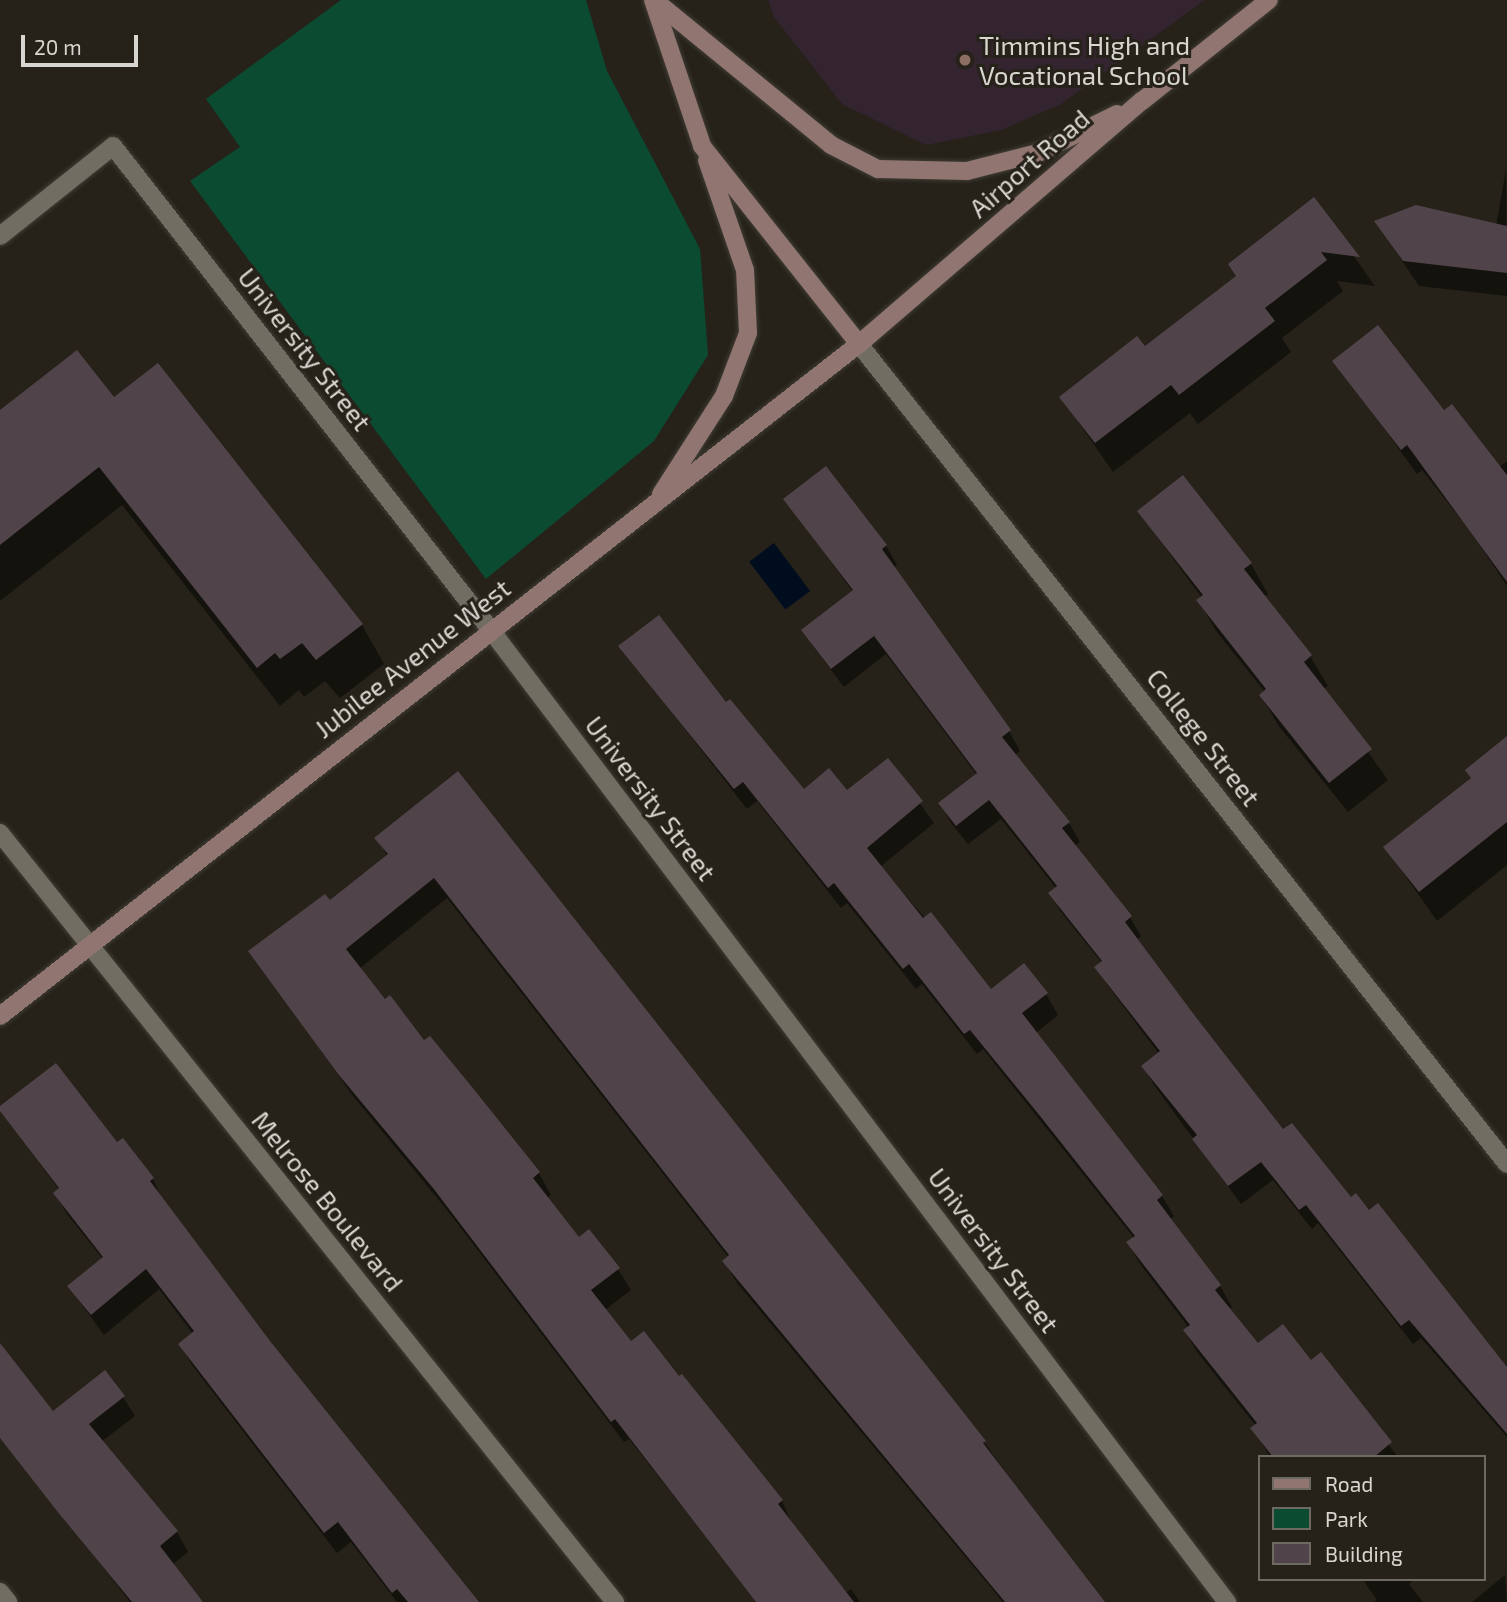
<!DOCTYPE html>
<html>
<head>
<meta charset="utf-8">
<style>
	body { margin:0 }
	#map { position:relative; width:1507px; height:1602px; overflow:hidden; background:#262219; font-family:"Exo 2",sans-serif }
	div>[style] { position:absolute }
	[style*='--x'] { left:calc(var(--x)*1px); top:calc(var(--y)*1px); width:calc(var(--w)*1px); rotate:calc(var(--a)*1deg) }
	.education>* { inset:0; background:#332430 }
	.green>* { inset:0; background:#0b4b31 }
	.water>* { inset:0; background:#000d1f; transform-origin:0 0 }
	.shadow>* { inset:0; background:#0007 }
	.building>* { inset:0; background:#50444a }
	.roads { filter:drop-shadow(0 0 2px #3f3c35) drop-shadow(0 0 2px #3f3c35) }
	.minor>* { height:18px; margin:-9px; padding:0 9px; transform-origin:9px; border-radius:9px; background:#716d62 }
	.tertiary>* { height:18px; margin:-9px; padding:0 9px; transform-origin:9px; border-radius:9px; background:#716d62 }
	.secondary>* { height:18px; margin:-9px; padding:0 9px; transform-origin:9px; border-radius:9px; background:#907571 }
	.dots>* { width:19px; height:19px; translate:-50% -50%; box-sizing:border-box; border:4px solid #262219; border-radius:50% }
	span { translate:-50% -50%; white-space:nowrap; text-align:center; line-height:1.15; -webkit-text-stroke:6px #262219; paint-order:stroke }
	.poi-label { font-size:26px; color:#d8d6d0 }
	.left { translate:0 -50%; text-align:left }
	.street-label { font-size:26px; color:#d8d6d0 }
	.legend { position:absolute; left:1258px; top:1455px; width:228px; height:126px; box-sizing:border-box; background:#262219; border:2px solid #6d6a62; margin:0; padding:9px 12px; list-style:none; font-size:21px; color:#d8d6d0 }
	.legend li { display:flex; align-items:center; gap:14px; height:35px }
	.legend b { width:35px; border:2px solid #6d6a62 }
	.scale { position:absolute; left:21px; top:35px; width:117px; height:32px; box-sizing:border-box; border:4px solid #d8d6d0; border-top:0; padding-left:9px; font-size:21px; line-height:24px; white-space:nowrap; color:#d8d6d0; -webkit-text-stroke:5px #262219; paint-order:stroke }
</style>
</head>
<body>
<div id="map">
	<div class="education">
		<div style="clip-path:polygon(768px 0,1205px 0,1061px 104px,1001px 130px,926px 145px,842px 104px,774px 17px)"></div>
	</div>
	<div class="green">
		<div style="clip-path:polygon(341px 0,586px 0,607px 71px,700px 249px,708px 355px,654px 441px,486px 579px,190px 181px,240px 147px,206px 99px)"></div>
	</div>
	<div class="water">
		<div style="left:774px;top:543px;width:60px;height:31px;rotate:53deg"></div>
	</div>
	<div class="shadow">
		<div style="clip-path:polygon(1506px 169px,1507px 296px,1419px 286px,1376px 222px,1496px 226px)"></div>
		<div style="clip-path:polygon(1314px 200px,1375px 286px,1337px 281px,1343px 291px,1282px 338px,1291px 352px,1198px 424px,1190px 413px,1113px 472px,1061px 397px,1144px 349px,1237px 277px)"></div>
		<div style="clip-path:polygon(1335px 361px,1444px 412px,1499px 467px,1507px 461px,1507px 586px,1471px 532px,1422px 470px,1417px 474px)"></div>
		<div style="clip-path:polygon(113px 400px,362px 625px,384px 664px,340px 698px,325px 681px,304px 697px,299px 690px,280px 706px,122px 505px,0 601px,0 412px)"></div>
		<div style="clip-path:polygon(825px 469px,886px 546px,897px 565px,893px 568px,1009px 731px,1020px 751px,1015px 755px,1069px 823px,1080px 842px,1074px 846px,1130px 917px,1141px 936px,1136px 940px,1283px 1132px,1507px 1370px,1507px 1437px,1421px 1338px,1413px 1344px,1318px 1223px,1312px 1229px,1273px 1180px,1241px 1204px,1154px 1085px,1143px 1066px,1159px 1054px,1108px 986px,1097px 967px,1102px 963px,1061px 912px,1050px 893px,1056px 888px,1001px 819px,968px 844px,951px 823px,940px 803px,977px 775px,886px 654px,844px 687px,815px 649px,804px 630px,853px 592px,785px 499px)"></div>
		<div style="clip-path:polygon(1182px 478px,1251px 564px,1268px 594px,1264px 597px,1310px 656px,1328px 686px,1323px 689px,1388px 780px,1348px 812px,1278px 725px,1261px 695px,1265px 692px,1216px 631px,1199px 601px,1202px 598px,1139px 512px)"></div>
		<div style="clip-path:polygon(621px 647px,726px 704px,804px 792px,846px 793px,888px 760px,934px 823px,880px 867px,991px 992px,1046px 994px,1058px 1015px,1036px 1033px,1162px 1196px,1174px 1216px,1170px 1220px,1220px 1286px,1232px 1307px,1229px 1309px,1258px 1346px,1311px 1362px,1321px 1355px,1398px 1457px,1270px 1457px,1253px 1429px,1256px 1426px,1197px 1352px,1185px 1331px,1189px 1328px,1140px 1264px,1128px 1243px,1134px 1238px,983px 1049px,977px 1054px,922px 984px,916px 989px,847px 903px,841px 908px,757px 801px,747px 809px)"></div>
		<div style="clip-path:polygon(1507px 738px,1507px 865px,1437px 921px,1385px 847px,1472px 779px)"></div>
		<div style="clip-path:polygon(457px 773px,984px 1442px,1100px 1602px,1003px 1602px,737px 1283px,724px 1262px,729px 1258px,447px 898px,359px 969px,539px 1173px,551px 1195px,547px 1198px,579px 1239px,618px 1269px,631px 1290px,605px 1310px,631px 1343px,782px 1501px,792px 1524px,845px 1593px,851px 1589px,860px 1602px,757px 1602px,629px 1439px,624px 1442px,447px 1210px,353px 1096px,251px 952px,329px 903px,388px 857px,377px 838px)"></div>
		<div style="clip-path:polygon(0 1108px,117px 1144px,153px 1179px,163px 1201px,269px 1342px,476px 1602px,397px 1602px,351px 1542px,337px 1553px,192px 1365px,180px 1344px,193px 1334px,159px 1289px,104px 1335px,69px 1287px,103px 1259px,67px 1214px,55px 1193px,59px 1190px)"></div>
		<div style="clip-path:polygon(0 1346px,52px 1413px,123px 1397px,135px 1416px,101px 1442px,177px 1532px,188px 1552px,172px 1565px,201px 1602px,130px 1602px,0 1434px)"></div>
		<div style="clip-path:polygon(1505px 1575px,1507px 1602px,1472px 1602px)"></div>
		<div style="clip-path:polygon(1362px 1579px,1415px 1579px,1409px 1584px,1423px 1602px,1374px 1602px,1377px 1600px)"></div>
	</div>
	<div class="building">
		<div style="clip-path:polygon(1314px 197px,1360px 257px,1321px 252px,1327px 260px,1265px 308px,1275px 321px,1179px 395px,1171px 385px,1095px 443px,1059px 397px,1137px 336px,1145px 346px,1236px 276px,1228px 264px)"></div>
		<div style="clip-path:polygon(1416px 205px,1507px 226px,1507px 273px,1403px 261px,1374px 221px)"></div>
		<div style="clip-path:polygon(1378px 325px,1444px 410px,1452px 404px,1507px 475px,1507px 582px,1407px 445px,1401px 450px,1332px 361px)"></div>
		<div style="clip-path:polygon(77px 350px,114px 397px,158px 363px,363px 624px,316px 660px,302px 643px,280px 659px,275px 653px,257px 668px,99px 467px,0 545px,0 410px)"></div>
		<div style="clip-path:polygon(826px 466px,887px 545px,882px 549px,1011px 730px,1002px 737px,1070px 822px,1062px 828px,1132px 916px,1125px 922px,1195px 1016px,1283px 1129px,1292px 1123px,1351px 1197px,1356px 1193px,1369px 1210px,1378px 1203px,1507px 1367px,1507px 1434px,1409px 1320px,1401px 1326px,1306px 1205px,1299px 1210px,1261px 1162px,1228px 1186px,1192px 1139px,1197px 1135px,1141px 1066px,1160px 1051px,1094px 967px,1102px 961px,1048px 893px,1057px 886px,989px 800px,956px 826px,938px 803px,977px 773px,874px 636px,831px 669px,801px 630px,853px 590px,783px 499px)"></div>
		<div style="clip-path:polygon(1183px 475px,1252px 563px,1244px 569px,1312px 655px,1304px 662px,1372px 749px,1329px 783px,1259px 695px,1266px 689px,1196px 600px,1203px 595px,1137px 511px)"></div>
		<div style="clip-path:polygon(659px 615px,726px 702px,730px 699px,804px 789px,829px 768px,847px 790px,888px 758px,923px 801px,867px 848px,923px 918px,931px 912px,991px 989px,1024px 963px,1048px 993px,1022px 1013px,1163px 1195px,1157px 1200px,1221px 1285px,1215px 1290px,1258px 1343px,1283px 1324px,1311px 1360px,1321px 1352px,1392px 1442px,1374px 1457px,1273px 1457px,1250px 1428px,1257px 1423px,1183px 1330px,1190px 1325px,1126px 1242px,1135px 1236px,1040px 1116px,970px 1030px,964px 1034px,909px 964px,903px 969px,834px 883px,828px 888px,743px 782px,734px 789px,618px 646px)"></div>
		<div style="clip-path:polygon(1507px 736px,1507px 822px,1419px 892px,1383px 847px,1471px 778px,1465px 770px)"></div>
		<div style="clip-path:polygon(458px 771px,986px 1441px,983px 1443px,1105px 1602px,1005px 1602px,722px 1261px,729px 1255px,434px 878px,346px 949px,385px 999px,390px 995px,424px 1040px,430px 1036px,472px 1087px,540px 1172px,533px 1178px,579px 1237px,589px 1229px,620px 1268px,591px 1290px,631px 1341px,644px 1331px,679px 1376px,682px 1374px,783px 1500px,778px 1504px,854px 1602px,756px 1602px,615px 1419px,611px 1422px,433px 1188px,338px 1074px,248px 951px,325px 894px,330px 900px,388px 854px,374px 838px)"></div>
		<div style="clip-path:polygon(56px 1063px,117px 1142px,123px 1138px,154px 1178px,150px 1181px,270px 1341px,479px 1602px,408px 1602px,397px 1589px,392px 1593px,338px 1522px,324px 1533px,178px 1344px,194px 1331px,146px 1269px,91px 1315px,67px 1286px,103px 1257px,53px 1193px,59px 1188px,0 1111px,0 1106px)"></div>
		<div style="clip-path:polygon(0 1343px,53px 1411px,105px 1370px,125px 1396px,89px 1424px,178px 1531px,160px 1546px,203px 1602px,132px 1602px,57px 1511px,0 1438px)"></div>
	</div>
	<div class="roads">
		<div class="minor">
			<div style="--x:0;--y:236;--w:144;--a:-38.5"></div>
			<div style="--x:113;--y:146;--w:613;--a:52.03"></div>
			<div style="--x:490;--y:629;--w:1221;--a:52.86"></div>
			<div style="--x:0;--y:833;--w:985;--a:51.35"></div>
			<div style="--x:0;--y:1592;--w:13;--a:51"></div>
		</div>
		<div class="tertiary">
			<div style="--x:859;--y:344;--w:1045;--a:51.68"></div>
		</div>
		<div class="secondary">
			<div style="--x:653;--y:0;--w:154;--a:71.4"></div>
			<div style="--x:702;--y:146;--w:253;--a:51.6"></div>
			<div style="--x:654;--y:0;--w:229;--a:39.3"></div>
			<div style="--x:831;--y:145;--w:53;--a:27.1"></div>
			<div style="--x:878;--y:169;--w:89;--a:1.3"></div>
			<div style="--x:967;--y:171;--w:73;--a:-14.2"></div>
			<div style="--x:1038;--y:153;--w:88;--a:-26.3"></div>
			<div style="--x:661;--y:494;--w:117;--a:-57.3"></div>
			<div style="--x:724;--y:396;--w:67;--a:-69.1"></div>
			<div style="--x:748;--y:333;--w:63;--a:-92.7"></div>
			<div style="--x:745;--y:270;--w:116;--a:-109.1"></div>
			<div style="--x:0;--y:1016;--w:1091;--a:-38.04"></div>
			<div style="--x:859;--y:344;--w:373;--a:-40.7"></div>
			<div style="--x:1142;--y:101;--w:162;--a:-38.5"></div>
		</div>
	</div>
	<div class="dots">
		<div style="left:965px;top:60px;background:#8d6e63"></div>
	</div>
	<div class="poi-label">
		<span class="left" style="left:979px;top:60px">Timmins High and<br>Vocational School</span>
	</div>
	<div class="street-label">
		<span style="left:1029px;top:163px;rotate:-41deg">Airport Road</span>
		<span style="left:305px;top:349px;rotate:52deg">University Street</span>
		<span style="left:412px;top:658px;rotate:-38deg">Jubilee Avenue West</span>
		<span style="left:1204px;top:737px;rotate:52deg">College Street</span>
		<span style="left:651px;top:798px;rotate:53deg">University Street</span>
		<span style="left:328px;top:1201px;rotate:51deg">Melrose Boulevard</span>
		<span style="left:994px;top:1250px;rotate:53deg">University Street</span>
	</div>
	<ul class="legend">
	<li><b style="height:9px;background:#907571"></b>Road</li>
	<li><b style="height:19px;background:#0b4b31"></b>Park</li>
	<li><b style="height:19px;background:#50444a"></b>Building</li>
	</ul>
	<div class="scale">20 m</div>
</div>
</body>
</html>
